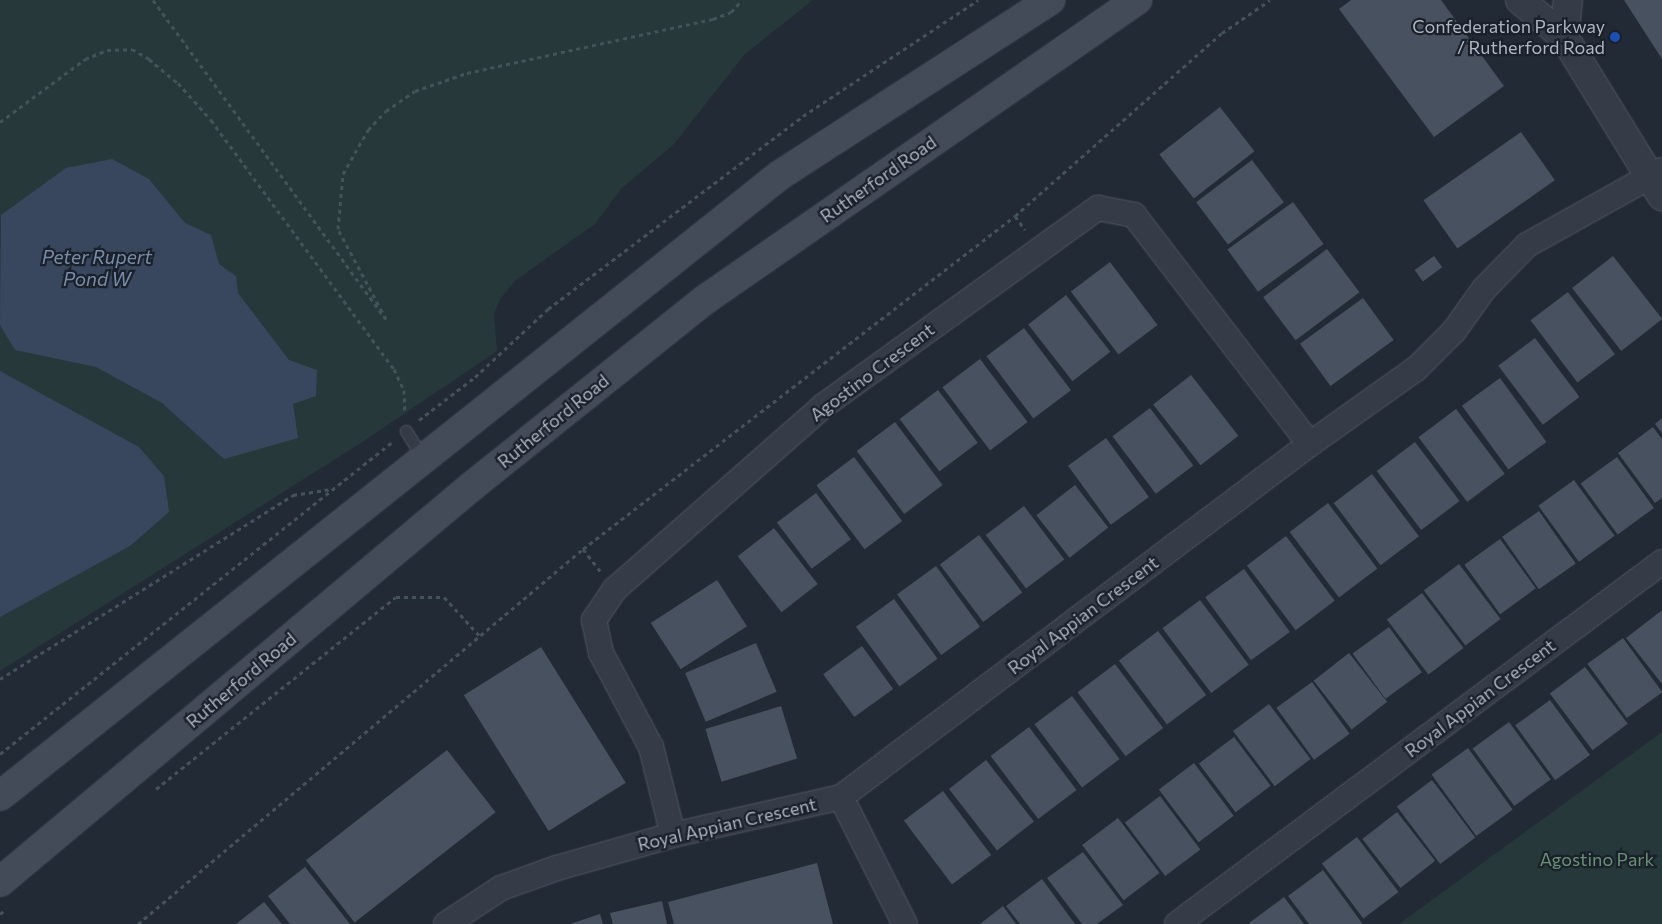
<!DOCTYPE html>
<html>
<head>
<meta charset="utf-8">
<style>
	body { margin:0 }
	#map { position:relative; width:1662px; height:924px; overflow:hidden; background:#222a36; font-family:Commissioner,sans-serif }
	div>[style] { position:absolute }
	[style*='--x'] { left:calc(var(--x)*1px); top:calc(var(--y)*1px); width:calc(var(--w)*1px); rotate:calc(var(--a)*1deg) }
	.green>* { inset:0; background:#263839 }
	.water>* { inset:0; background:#38475e }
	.building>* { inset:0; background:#485160; transform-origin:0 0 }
	.path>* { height:3px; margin-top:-1.5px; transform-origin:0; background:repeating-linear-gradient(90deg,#435357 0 4px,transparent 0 8px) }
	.roads { filter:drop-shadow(0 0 1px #525964) drop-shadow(0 0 1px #525964) }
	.service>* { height:11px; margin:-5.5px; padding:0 5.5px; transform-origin:5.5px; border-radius:5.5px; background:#353c47 }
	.minor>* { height:24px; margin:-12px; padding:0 12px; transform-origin:12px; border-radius:12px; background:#353c47 }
	.tertiary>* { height:28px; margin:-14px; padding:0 14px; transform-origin:14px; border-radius:14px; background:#353c47 }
	.secondary>* { height:28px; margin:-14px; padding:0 14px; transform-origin:14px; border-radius:14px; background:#434b59 }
	.dots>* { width:14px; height:14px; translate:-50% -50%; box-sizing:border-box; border:2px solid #1a212b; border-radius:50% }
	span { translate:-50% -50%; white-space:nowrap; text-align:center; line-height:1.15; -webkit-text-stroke:4.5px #1a212b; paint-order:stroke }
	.poi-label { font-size:18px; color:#afb6c3 }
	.right { translate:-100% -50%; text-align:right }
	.street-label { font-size:18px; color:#afb6c3 }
	.park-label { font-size:18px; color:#699273 }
	.water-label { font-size:19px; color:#798daa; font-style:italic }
</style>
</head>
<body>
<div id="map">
	<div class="green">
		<div style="clip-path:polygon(0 0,813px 0,745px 54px,674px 144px,621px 189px,595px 224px,516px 280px,500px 299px,494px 314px,497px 351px,364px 441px,0 671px)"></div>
		<div style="clip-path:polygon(1662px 732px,1662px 924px,1399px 924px)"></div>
	</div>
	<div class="water">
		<div style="clip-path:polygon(112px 159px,149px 179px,185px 223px,211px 235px,219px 264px,236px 276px,238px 293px,289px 360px,317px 370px,316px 396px,293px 404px,298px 438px,224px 459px,162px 403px,96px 367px,15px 350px,0 325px,1px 215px,66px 168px)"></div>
		<div style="clip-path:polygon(0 371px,139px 447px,164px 476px,169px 512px,130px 546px,0 617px)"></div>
	</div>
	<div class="building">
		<div style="clip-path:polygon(1351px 0,1441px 0,1504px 86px,1434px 137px,1339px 9px)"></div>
		<div style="clip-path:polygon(1624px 0,1662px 0,1662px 59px)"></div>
		<div style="left:1220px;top:107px;width:56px;height:77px;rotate:52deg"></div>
		<div style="left:1521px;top:132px;width:59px;height:119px;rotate:55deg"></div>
		<div style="left:1252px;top:160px;width:53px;height:70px;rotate:53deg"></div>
		<div style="left:1293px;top:202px;width:52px;height:81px;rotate:54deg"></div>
		<div style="left:1327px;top:249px;width:54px;height:80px;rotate:53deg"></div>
		<div style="left:1434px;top:256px;width:14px;height:24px;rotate:54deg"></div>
		<div style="left:1613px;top:256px;width:80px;height:52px;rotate:52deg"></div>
		<div style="left:1110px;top:262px;width:79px;height:49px;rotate:53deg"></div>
		<div style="left:1568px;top:292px;width:78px;height:47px;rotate:53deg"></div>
		<div style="left:1066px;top:295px;width:72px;height:48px;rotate:52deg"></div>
		<div style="left:1363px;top:298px;width:52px;height:78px;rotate:54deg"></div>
		<div style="left:1024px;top:328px;width:78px;height:47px;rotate:53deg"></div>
		<div style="left:1535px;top:338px;width:74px;height:46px;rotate:53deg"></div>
		<div style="left:980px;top:359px;width:79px;height:47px;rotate:53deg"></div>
		<div style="left:1191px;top:375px;width:77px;height:48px;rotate:52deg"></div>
		<div style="left:1500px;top:378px;width:79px;height:47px;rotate:54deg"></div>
		<div style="left:938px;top:390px;width:66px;height:48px;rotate:53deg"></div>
		<div style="left:1150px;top:408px;width:72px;height:47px;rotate:53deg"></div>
		<div style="left:1456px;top:409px;width:81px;height:47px;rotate:53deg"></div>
		<div style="clip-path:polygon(1662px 418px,1662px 433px,1655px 424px)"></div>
		<div style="left:895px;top:422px;width:79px;height:48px;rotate:53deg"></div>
		<div style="clip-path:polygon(1653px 427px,1662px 439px,1662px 498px,1655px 503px,1618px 453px)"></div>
		<div style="left:1106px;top:438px;width:73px;height:47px;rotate:54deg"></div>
		<div style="left:1415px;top:442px;width:74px;height:48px;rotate:53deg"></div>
		<div style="left:854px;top:457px;width:80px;height:47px;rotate:53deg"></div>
		<div style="left:1617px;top:457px;width:63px;height:45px;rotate:54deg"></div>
		<div style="left:1372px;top:474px;width:78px;height:48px;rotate:53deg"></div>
		<div style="left:1574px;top:480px;width:69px;height:44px;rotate:54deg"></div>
		<div style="left:1075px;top:485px;width:54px;height:49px;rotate:52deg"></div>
		<div style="left:816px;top:493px;width:58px;height:49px;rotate:53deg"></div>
		<div style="left:1328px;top:503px;width:82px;height:48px;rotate:53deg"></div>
		<div style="left:1024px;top:506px;width:67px;height:48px;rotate:53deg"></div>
		<div style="left:1539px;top:511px;width:64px;height:45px;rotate:55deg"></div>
		<div style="left:774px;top:528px;width:71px;height:46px;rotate:52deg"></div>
		<div style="left:979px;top:535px;width:72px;height:49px;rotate:53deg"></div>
		<div style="left:1286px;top:536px;width:81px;height:49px;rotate:53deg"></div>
		<div style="left:1500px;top:539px;width:61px;height:44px;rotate:54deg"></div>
		<div style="left:1459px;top:564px;width:69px;height:44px;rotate:53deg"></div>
		<div style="left:936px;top:566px;width:75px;height:48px;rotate:54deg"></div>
		<div style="left:1244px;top:569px;width:78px;height:48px;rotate:54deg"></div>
		<div style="left:717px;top:580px;width:55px;height:79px;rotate:57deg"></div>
		<div style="left:1422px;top:593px;width:69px;height:44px;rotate:53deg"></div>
		<div style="left:894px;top:599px;width:74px;height:47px;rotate:54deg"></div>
		<div style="left:1200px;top:600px;width:81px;height:47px;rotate:53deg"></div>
		<div style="clip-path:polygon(1661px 611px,1662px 612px,1662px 684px,1626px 638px)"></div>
		<div style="left:1389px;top:627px;width:56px;height:45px;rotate:54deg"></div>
		<div style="left:1158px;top:631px;width:80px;height:49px;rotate:53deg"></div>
		<div style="left:1623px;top:638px;width:67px;height:44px;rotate:54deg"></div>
		<div style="left:756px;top:643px;width:53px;height:77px;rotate:67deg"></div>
		<div style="left:862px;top:646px;width:53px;height:48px;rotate:54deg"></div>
		<div style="left:541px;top:647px;width:160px;height:91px;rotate:58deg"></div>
		<div style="left:1349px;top:653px;width:62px;height:45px;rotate:52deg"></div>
		<div style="left:1115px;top:664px;width:80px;height:47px;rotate:53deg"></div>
		<div style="left:1585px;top:667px;width:71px;height:44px;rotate:53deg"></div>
		<div style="left:1312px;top:682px;width:64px;height:44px;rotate:54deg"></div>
		<div style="left:1072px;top:696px;width:79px;height:47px;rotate:53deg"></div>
		<div style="left:1550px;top:700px;width:68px;height:43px;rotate:54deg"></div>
		<div style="left:1269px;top:704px;width:69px;height:45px;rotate:53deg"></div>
		<div style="left:781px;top:706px;width:55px;height:79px;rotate:73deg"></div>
		<div style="left:1509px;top:722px;width:71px;height:45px;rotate:54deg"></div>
		<div style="left:1029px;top:727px;width:79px;height:48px;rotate:53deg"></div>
		<div style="left:1234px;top:737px;width:61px;height:44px;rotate:53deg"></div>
		<div style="left:1468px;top:748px;width:76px;height:45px;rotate:54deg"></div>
		<div style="left:447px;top:750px;width:79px;height:179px;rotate:52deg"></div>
		<div style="left:986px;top:760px;width:78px;height:47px;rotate:52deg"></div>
		<div style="left:1194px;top:763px;width:66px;height:44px;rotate:53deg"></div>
		<div style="left:1432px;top:780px;width:72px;height:44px;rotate:53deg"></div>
		<div style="left:943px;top:791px;width:80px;height:49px;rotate:53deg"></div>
		<div style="left:1160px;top:796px;width:67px;height:44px;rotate:53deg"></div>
		<div style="left:1397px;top:812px;width:62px;height:44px;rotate:52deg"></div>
		<div style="left:1118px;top:818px;width:69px;height:45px;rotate:53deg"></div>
		<div style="left:1357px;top:837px;width:69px;height:44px;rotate:53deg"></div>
		<div style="clip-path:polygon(1083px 852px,1123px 905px,1097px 924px,1082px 924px,1047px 878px)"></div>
		<div style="clip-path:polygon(817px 863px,833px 924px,674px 924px,668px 902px)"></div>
		<div style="clip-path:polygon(305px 867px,350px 924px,290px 924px,268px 896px)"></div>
		<div style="clip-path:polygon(1323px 870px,1362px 923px,1361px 924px,1309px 924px,1288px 896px)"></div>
		<div style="clip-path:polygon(1042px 879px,1075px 924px,1020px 924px,1006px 906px)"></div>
		<div style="clip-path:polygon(1284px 897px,1304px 924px,1250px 924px,1249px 923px)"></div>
		<div style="clip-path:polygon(662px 901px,667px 924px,613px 924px,610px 913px)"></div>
		<div style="clip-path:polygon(264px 902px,282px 924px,236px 924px)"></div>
		<div style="clip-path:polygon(1003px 906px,1016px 924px,980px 924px)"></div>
		<div style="clip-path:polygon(600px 914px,603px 924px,570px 924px)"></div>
	</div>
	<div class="path">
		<div style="--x:153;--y:0;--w:395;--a:53.9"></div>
		<div style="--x:386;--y:319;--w:102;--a:-118.1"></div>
		<div style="--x:338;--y:229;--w:55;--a:-84.8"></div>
		<div style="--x:343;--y:174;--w:51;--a:-60.4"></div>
		<div style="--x:368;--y:130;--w:26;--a:-47"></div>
		<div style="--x:386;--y:111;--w:35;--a:-35"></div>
		<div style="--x:415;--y:91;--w:55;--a:-19.1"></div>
		<div style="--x:467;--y:73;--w:252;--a:-12.4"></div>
		<div style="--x:713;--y:19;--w:19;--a:-21"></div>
		<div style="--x:731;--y:12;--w:16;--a:-47"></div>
		<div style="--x:0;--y:122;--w:106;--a:-36.5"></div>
		<div style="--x:85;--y:59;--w:24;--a:-22"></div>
		<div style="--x:107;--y:50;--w:25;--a:-2"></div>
		<div style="--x:132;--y:49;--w:20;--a:30"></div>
		<div style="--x:149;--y:59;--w:38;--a:40"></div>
		<div style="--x:178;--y:83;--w:50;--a:48.3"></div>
		<div style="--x:211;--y:120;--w:309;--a:53.7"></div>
		<div style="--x:394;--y:369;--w:23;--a:65"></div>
		<div style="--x:404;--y:390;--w:23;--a:88"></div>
		<div style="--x:1015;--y:216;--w:17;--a:54"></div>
		<div style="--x:419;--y:420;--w:71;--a:-37.5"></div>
		<div style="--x:475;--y:377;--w:100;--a:-43"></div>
		<div style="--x:548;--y:309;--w:320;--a:-37.1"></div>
		<div style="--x:803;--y:116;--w:210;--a:-33.5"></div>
		<div style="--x:583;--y:549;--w:28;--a:52"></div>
		<div style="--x:0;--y:679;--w:346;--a:-32.1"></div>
		<div style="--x:293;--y:495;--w:39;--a:-9"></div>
		<div style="--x:0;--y:754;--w:500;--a:-38.5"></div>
		<div style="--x:156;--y:789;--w:307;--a:-38.7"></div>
		<div style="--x:396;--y:597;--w:48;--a:0"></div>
		<div style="--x:444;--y:597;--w:52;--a:47.4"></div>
		<div style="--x:0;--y:914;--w:8;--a:-40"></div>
		<div style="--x:138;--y:924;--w:582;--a:-40.12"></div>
		<div style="--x:583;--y:549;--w:545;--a:-37.63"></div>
		<div style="--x:1015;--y:216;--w:276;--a:-41.5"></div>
		<div style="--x:1222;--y:33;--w:58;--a:-34.5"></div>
	</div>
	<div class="roads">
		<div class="service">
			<div style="--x:406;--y:431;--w:32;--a:58"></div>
		</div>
		<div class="minor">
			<div style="--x:841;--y:797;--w:142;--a:63.3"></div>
			<div style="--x:673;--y:835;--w:91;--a:-104"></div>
			<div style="--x:651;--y:747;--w:106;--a:-118"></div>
			<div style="--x:601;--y:653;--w:34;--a:-102"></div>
			<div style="--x:594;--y:620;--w:37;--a:-56"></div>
			<div style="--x:615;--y:589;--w:277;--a:-41.3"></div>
			<div style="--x:823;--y:406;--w:339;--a:-35.8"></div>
			<div style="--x:1098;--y:208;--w:37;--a:11"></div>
			<div style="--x:1134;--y:215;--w:289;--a:52.5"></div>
			<div style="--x:446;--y:924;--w:66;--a:-33.2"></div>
			<div style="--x:501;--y:888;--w:59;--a:-19.7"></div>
			<div style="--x:557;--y:868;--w:121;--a:-15.9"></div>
			<div style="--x:673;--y:835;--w:172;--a:-12.7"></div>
			<div style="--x:841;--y:797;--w:587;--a:-36.97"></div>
			<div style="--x:1310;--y:444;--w:131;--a:-35.4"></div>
			<div style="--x:1417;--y:368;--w:52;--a:-45"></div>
			<div style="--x:1454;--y:331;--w:52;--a:-54.5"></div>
			<div style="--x:1484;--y:289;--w:62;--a:-45.7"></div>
			<div style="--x:1527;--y:245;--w:154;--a:-29.1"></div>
			<div style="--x:1177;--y:924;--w:605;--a:-36.74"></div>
		</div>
		<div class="tertiary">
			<div style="--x:1520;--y:0;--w:57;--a:40.1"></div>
			<div style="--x:1564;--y:37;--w:187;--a:58.4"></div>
			<div style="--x:1564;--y:37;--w:37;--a:-84"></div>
		</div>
		<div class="secondary">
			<div style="--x:0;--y:796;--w:997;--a:-38.53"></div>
			<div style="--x:780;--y:175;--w:322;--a:-32.9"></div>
			<div style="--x:0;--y:882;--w:615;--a:-39.98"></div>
			<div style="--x:471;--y:487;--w:301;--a:-38.7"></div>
			<div style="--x:706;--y:299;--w:525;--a:-34.75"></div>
		</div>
	</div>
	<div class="dots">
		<div style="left:1615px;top:37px;background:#1a4fb4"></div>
	</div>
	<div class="poi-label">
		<span class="right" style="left:1605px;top:37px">Confederation Parkway<br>/ Rutherford Road</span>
	</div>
	<div class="street-label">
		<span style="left:878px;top:179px;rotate:-35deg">Rutherford Road</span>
		<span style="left:872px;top:372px;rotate:-37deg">Agostino Crescent</span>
		<span style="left:553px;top:421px;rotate:-39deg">Rutherford Road</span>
		<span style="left:1083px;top:615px;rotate:-37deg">Royal Appian Crescent</span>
		<span style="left:241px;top:680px;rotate:-40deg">Rutherford Road</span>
		<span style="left:1480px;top:698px;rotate:-37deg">Royal Appian Crescent</span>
		<span style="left:727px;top:824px;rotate:-13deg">Royal Appian Crescent</span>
	</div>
	<div class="park-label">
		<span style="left:1597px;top:859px">Agostino Park</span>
	</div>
	<div class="water-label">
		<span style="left:97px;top:268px">Peter Rupert<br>Pond W</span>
	</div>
</div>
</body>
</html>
